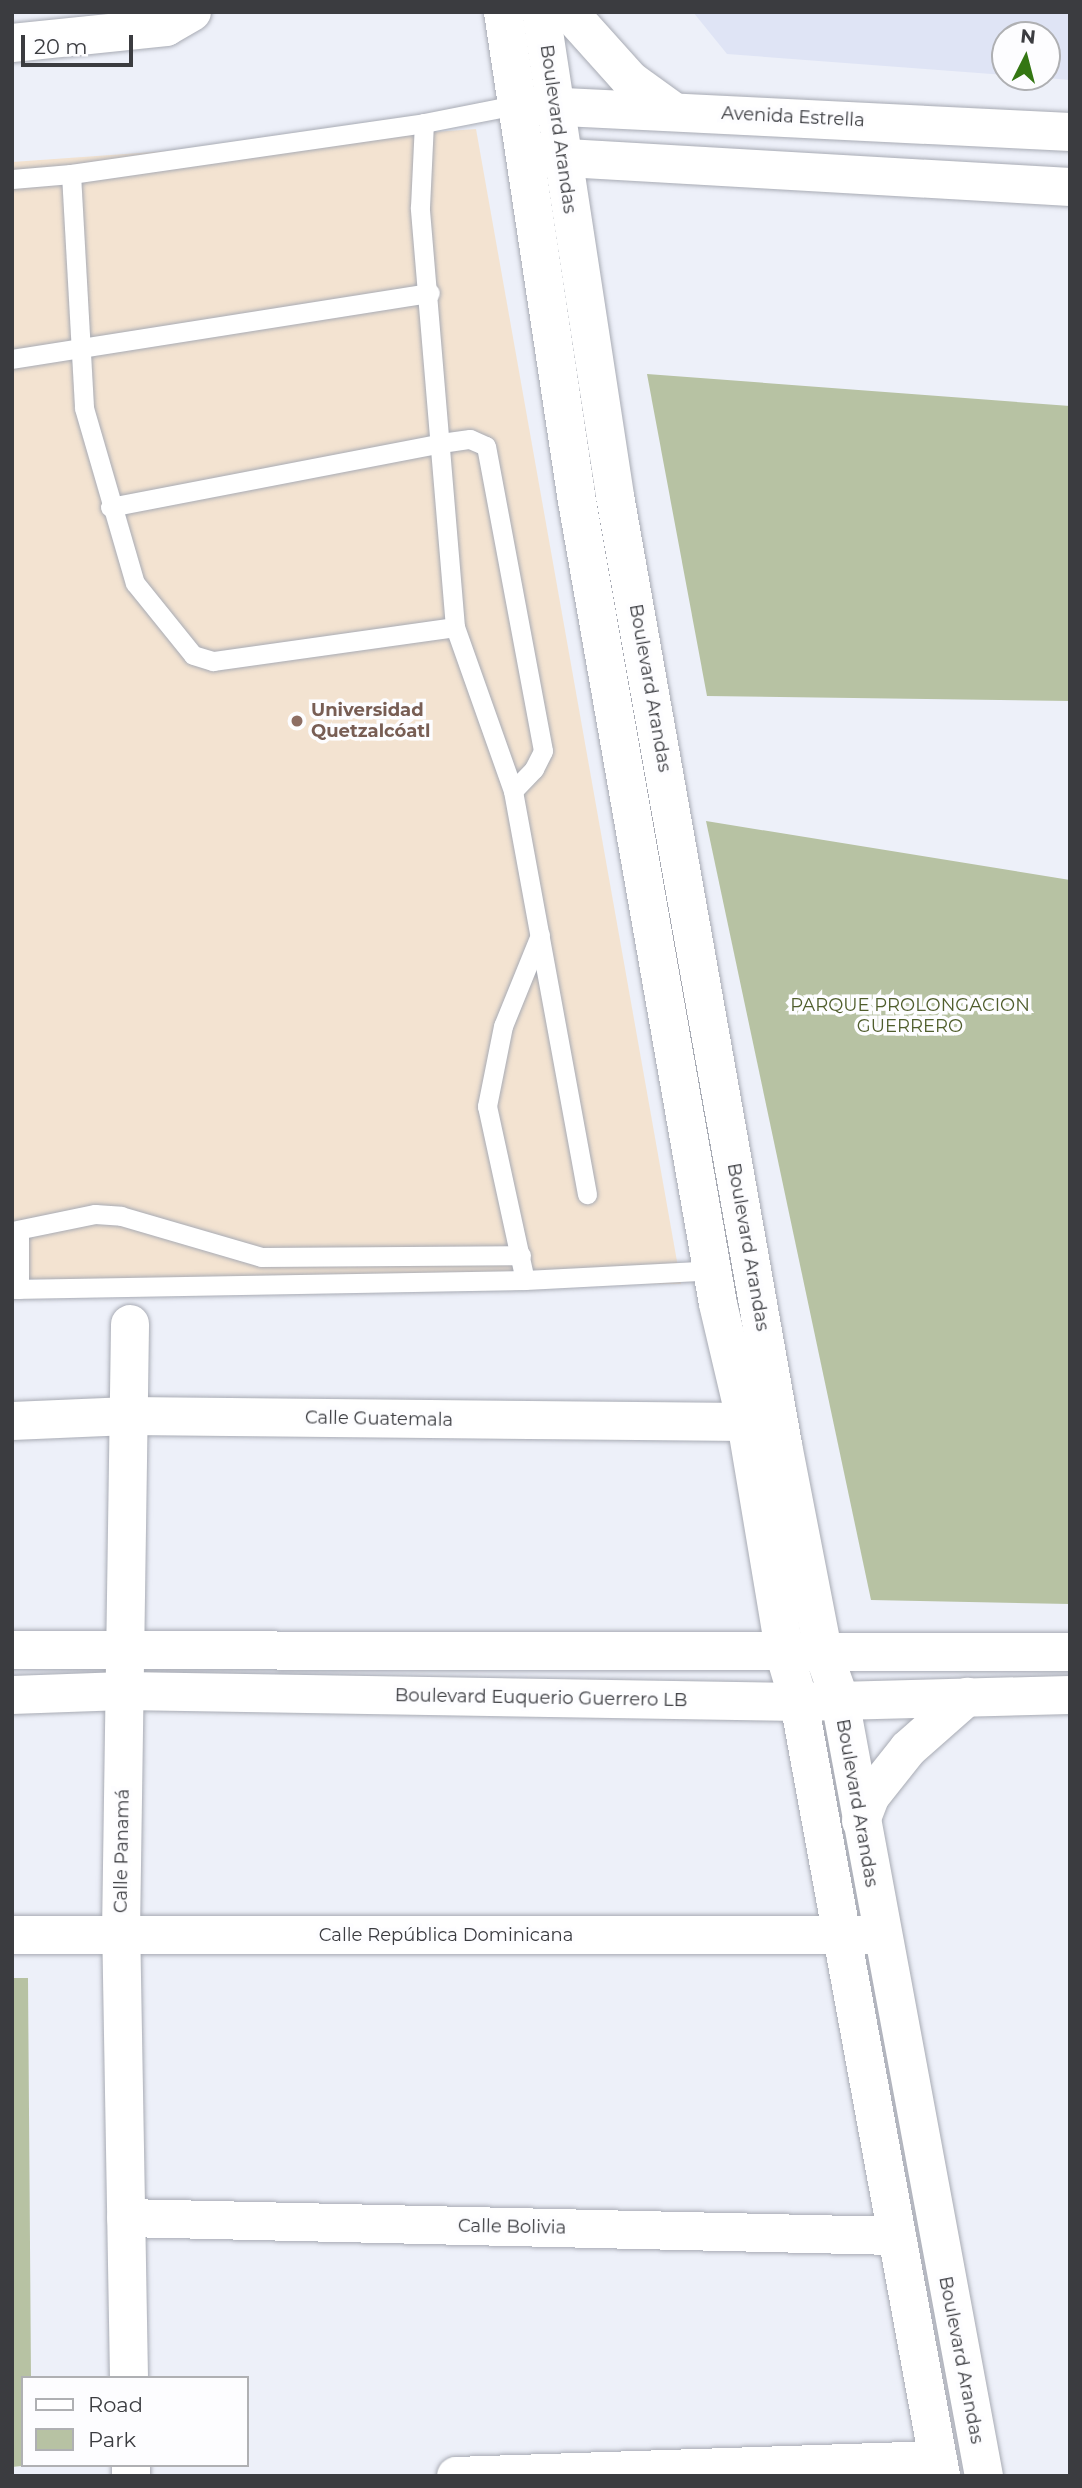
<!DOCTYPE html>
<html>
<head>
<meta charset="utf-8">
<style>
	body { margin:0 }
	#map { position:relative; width:1082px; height:2488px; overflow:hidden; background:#edf0f9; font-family:Montserrat,sans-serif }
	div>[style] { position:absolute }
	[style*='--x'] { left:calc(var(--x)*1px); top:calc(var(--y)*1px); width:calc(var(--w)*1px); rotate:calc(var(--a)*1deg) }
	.built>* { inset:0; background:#dfe4f5 }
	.education>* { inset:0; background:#f3e3d1 }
	.green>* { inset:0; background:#b7c2a3 }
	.roads { filter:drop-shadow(0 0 2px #a8abb4) drop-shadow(0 0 2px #a8abb4) }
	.service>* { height:19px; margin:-9.5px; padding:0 9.5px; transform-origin:9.5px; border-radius:9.5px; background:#fff }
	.minor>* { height:38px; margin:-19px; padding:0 19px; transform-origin:19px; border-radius:19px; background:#fff }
	.tertiary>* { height:38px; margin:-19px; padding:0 19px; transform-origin:19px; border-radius:19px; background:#fff }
	.secondary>* { height:38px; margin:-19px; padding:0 19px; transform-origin:19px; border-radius:19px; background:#fff }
	.dots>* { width:19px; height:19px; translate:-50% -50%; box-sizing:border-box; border:4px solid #fdfdff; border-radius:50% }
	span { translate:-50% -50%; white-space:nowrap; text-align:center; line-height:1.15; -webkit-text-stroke:7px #fdfdff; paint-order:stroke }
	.street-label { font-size:18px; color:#3b3c40 }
	.education-label { font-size:18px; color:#785e54; font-weight:700 }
	.left { translate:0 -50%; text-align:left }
	.park-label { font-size:18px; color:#4f5d2c }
	.frame { position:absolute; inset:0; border:14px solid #3b3c40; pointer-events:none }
	.legend { position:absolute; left:21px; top:2376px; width:228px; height:91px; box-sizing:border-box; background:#fdfdff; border:2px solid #afb0b3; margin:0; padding:9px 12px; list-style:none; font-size:21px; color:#3b3c40 }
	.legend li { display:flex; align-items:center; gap:14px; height:35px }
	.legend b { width:35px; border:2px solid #afb0b3 }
	.north { position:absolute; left:991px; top:21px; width:70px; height:70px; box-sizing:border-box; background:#fdfdff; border:2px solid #afb0b3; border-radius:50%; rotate:6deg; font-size:19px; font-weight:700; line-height:28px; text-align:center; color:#3b3c40 }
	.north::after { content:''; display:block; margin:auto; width:24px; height:32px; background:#347613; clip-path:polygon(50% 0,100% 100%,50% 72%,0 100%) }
	.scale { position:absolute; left:21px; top:35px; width:112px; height:32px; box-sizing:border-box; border:4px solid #3b3c40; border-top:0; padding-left:9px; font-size:21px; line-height:24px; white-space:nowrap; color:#3b3c40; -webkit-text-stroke:5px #fdfdff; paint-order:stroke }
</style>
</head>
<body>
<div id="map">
	<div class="built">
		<div style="clip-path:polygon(693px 12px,1070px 12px,1070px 80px,1035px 77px,1047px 77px,1047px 35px,1005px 35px,1005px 75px,727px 54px)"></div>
	</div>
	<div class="education">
		<div style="clip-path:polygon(476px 129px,681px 1284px,12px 1279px,12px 162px)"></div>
	</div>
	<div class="green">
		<div style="clip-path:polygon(647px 374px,1070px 406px,1070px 701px,707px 696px)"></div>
		<div style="clip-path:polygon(706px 821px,1070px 880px,1070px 1604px,871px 1600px)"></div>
		<div style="clip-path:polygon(12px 1978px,28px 1978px,31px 2378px,23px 2378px,23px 2465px,31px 2465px,12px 2467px)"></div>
	</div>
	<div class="roads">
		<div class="service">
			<div style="--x:71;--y:174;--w:357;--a:-8.2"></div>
			<div style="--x:12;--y:179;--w:59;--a:-4.8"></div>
			<div style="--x:71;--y:174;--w:234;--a:86.8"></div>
			<div style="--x:84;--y:408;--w:182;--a:73.8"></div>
			<div style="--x:135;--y:583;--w:92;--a:51.1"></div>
			<div style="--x:193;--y:655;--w:21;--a:17"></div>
			<div style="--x:213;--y:661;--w:244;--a:-8"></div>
			<div style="--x:455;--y:627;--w:421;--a:-94.8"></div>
			<div style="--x:420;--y:207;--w:84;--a:-87.3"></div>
			<div style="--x:424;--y:123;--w:94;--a:-11.1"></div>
			<div style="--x:12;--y:359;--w:423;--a:-9"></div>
			<div style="--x:110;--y:507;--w:337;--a:-10.9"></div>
			<div style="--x:441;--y:443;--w:29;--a:-8"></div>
			<div style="--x:470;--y:439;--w:17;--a:24"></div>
			<div style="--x:486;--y:446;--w:310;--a:79.4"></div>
			<div style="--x:543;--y:751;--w:20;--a:117"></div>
			<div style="--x:534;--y:769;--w:30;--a:134"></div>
			<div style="--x:455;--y:627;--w:174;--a:70.5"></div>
			<div style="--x:513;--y:791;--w:410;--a:79.6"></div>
			<div style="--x:540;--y:935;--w:98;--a:112.1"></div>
			<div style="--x:503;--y:1026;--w:82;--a:101.3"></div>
			<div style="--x:487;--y:1106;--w:178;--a:77.7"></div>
			<div style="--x:525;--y:1280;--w:188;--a:-3"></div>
			<div style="--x:12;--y:1231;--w:85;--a:-11.6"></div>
			<div style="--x:95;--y:1214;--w:26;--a:4"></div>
			<div style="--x:121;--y:1216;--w:146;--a:16.3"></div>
			<div style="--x:261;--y:1257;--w:260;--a:-0.4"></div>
			<div style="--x:12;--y:1289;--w:513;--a:-1.01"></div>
			<div style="--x:19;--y:1289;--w:57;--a:-90"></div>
		</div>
		<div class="minor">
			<div style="--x:12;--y:43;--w:155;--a:-5.9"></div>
			<div style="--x:166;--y:27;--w:30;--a:-30"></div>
			<div style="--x:523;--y:105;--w:548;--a:2.83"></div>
			<div style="--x:532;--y:156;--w:539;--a:3.3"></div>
			<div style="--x:12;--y:1421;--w:117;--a:-2.4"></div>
			<div style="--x:129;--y:1416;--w:617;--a:0.56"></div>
			<div style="--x:12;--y:1935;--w:868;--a:0"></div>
			<div style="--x:126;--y:2218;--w:771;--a:1.34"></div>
			<div style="--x:129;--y:2378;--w:445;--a:-91"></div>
			<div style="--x:121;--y:1933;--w:609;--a:-89.15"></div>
			<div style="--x:131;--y:2465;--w:11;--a:90"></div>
			<div style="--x:456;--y:2476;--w:482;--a:-1.9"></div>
		</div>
		<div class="tertiary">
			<div style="--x:12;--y:1650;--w:1058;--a:0.11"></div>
			<div style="--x:12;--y:1695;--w:112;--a:-2"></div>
			<div style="--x:124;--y:1691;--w:675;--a:0.93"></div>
			<div style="--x:799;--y:1702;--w:271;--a:-1.5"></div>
		</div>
		<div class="secondary">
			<div style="--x:503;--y:12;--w:495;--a:81.4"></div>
			<div style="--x:577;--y:501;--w:815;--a:80.04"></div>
			<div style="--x:718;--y:1304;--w:121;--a:76.7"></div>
			<div style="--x:746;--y:1422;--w:236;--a:80.5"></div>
			<div style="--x:785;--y:1655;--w:49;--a:73.4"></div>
			<div style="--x:799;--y:1702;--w:787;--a:79.6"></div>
			<div style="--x:541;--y:12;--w:490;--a:81.3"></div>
			<div style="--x:615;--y:496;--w:964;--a:79.96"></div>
			<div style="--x:783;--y:1445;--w:214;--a:79"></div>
			<div style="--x:824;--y:1655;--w:48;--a:70.4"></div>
			<div style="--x:840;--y:1700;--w:789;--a:79.49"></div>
			<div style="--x:569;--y:12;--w:91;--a:48.1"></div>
			<div style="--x:630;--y:80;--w:53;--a:35.8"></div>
			<div style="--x:861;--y:1821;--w:26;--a:-69"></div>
			<div style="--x:870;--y:1797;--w:61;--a:-51.6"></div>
			<div style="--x:908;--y:1749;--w:79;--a:-41.4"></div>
		</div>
	</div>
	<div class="dots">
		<div style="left:297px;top:721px;background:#8d6e63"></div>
	</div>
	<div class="street-label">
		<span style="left:793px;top:117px;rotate:3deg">Avenida Estrella</span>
		<span style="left:558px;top:129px;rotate:82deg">Boulevard Arandas</span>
		<span style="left:650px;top:688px;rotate:80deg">Boulevard Arandas</span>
		<span style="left:748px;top:1247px;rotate:80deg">Boulevard Arandas</span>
		<span style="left:379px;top:1419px;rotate:1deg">Calle Guatemala</span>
		<span style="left:541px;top:1698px;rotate:1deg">Boulevard Euquerio Guerrero LB</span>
		<span style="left:857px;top:1803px;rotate:80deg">Boulevard Arandas</span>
		<span style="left:122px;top:1851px;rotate:-89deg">Calle Panamá</span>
		<span style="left:446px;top:1935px">Calle República Dominicana</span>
		<span style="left:512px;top:2227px;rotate:1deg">Calle Bolivia</span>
		<span style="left:961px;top:2360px;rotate:79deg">Boulevard Arandas</span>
	</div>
	<div class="education-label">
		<span class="left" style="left:311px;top:721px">Universidad<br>Quetzalcóatl</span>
	</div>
	<div class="park-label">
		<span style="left:910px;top:1016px">PARQUE PROLONGACION<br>GUERRERO</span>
	</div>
	<div class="frame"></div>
	<ul class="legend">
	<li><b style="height:9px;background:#fff"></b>Road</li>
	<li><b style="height:19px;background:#b7c2a3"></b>Park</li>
	</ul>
	<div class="north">N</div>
	<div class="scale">20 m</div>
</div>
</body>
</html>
